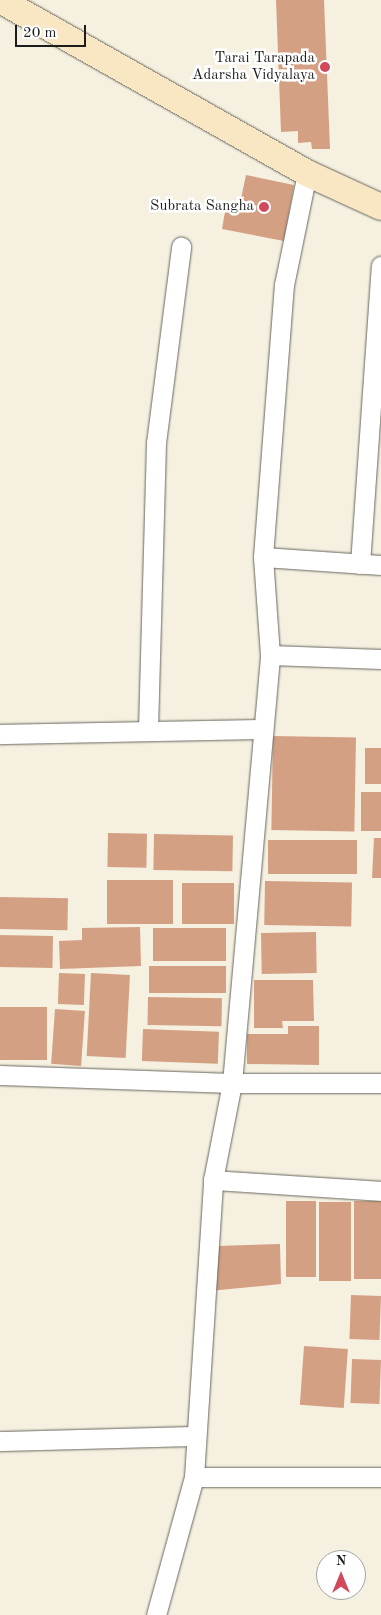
<!DOCTYPE html>
<html>
<head>
<meta charset="utf-8">
<style>
	body { margin:0 }
	#map { position:relative; width:381px; height:1615px; overflow:hidden; background:#f5f0df; font-family:"Old Standard TT",serif }
	div>[style] { position:absolute }
	[style*='--x'] { left:calc(var(--x)*1px); top:calc(var(--y)*1px); width:calc(var(--w)*1px); rotate:calc(var(--a)*1deg) }
	.building>* { inset:0; background:#d4a083; transform-origin:0 0 }
	.roads { filter:drop-shadow(0 0 1px #686660) drop-shadow(0 0 1px #686660) }
	.minor>* { height:19px; margin:-9.5px; padding:0 9.5px; transform-origin:9.5px; border-radius:9.5px; background:#fff }
	.secondary>* { height:26px; margin:-13px; padding:0 13px; transform-origin:13px; border-radius:13px; background:#f9e7c3 }
	.dots>* { width:14px; height:14px; translate:-50% -50%; box-sizing:border-box; border:2px solid #fff; border-radius:50% }
	span { translate:-50% -50%; white-space:nowrap; text-align:center; line-height:1.15; -webkit-text-stroke:5px #fff; paint-order:stroke }
	.poi-label { font-size:15px; color:#1c1c1c }
	.right { translate:-100% -50%; text-align:right }
	.north { position:absolute; left:316px; top:1550px; width:50px; height:50px; box-sizing:border-box; background:#fff; border:1px solid #a4a4a4; border-radius:50%; rotate:0deg; font-size:14px; font-weight:700; line-height:20px; text-align:center; color:#1c1c1c }
	.north::after { content:''; display:block; margin:auto; width:18px; height:22px; background:#d1495b; clip-path:polygon(50% 0,100% 100%,50% 72%,0 100%) }
	.scale { position:absolute; left:15px; top:25px; width:71px; height:22px; box-sizing:border-box; border:2px solid #1c1c1c; border-top:0; padding-left:6px; font-size:15px; line-height:18px; white-space:nowrap; color:#1c1c1c; -webkit-text-stroke:4px #fff; paint-order:stroke }
</style>
</head>
<body>
<div id="map">
	<div class="building">
		<div style="clip-path:polygon(276px 0,324px 0,330px 149px,312px 149px,311px 142px,298px 143px,298px 131px,281px 132px)"></div>
		<div style="clip-path:polygon(246px 175px,294px 185px,284px 241px,222px 229px,226px 206px,239px 208px)"></div>
		<div style="left:273px;top:736px;width:83px;height:94px;rotate:1deg"></div>
		<div style="left:365px;top:748px;width:16px;height:36px"></div>
		<div style="left:361px;top:792px;width:20px;height:39px"></div>
		<div style="left:108px;top:833px;width:39px;height:34px;rotate:1deg"></div>
		<div style="left:154px;top:834px;width:79px;height:36px;rotate:1deg"></div>
		<div style="clip-path:polygon(374px 838px,381px 838px,381px 878px,372px 878px)"></div>
		<div style="left:268px;top:840px;width:89px;height:34px"></div>
		<div style="left:107px;top:880px;width:66px;height:44px"></div>
		<div style="left:265px;top:881px;width:87px;height:44px;rotate:1deg"></div>
		<div style="left:182px;top:883px;width:52px;height:41px"></div>
		<div style="left:0;top:897px;width:68px;height:32px;rotate:1deg"></div>
		<div style="clip-path:polygon(140px 927px,141px 966px,60px 969px,59px 941px,82px 940px,82px 928px)"></div>
		<div style="left:226px;top:928px;width:33px;height:73px;rotate:90deg"></div>
		<div style="left:316px;top:932px;width:41px;height:55px;rotate:89deg"></div>
		<div style="left:0;top:935px;width:53px;height:32px;rotate:1deg"></div>
		<div style="left:226px;top:966px;width:27px;height:77px;rotate:90deg"></div>
		<div style="left:59px;top:973px;width:26px;height:31px;rotate:2deg"></div>
		<div style="left:91px;top:973px;width:39px;height:83px;rotate:3deg"></div>
		<div style="clip-path:polygon(254px 980px,313px 980px,314px 1021px,282px 1021px,283px 1028px,254px 1028px)"></div>
		<div style="left:148px;top:997px;width:74px;height:28px;rotate:1deg"></div>
		<div style="left:0;top:1007px;width:47px;height:53px"></div>
		<div style="left:55px;top:1009px;width:30px;height:55px;rotate:4deg"></div>
		<div style="clip-path:polygon(288px 1026px,319px 1026px,319px 1065px,247px 1064px,247px 1034px,288px 1034px)"></div>
		<div style="left:143px;top:1029px;width:76px;height:32px;rotate:2deg"></div>
		<div style="left:286px;top:1201px;width:30px;height:76px"></div>
		<div style="left:354px;top:1201px;width:27px;height:78px"></div>
		<div style="left:319px;top:1202px;width:32px;height:79px"></div>
		<div style="clip-path:polygon(280px 1244px,281px 1284px,209px 1291px,209px 1272px,217px 1272px,216px 1246px)"></div>
		<div style="left:351px;top:1295px;width:30px;height:44px;rotate:2deg"></div>
		<div style="left:304px;top:1346px;width:44px;height:59px;rotate:4deg"></div>
		<div style="left:352px;top:1359px;width:29px;height:44px;rotate:2deg"></div>
	</div>
	<div class="roads">
		<div class="minor">
			<div style="--x:263;--y:557;--w:118;--a:3.9"></div>
			<div style="--x:360;--y:564;--w:299;--a:-86"></div>
			<div style="--x:270;--y:655;--w:111;--a:2.1"></div>
			<div style="--x:148;--y:729;--w:286;--a:-88.4"></div>
			<div style="--x:156;--y:443;--w:198;--a:-82.7"></div>
			<div style="--x:0;--y:734;--w:263;--a:-1.1"></div>
			<div style="--x:0;--y:1075;--w:232;--a:2"></div>
			<div style="--x:232;--y:1083;--w:149;--a:0"></div>
			<div style="--x:213;--y:1180;--w:168;--a:3.7"></div>
			<div style="--x:0;--y:1441;--w:193;--a:-1.5"></div>
			<div style="--x:194;--y:1477;--w:187;--a:0"></div>
			<div style="--x:156;--y:1615;--w:143;--a:-74.6"></div>
			<div style="--x:194;--y:1477;--w:298;--a:-86.3"></div>
			<div style="--x:213;--y:1180;--w:99;--a:-78.9"></div>
			<div style="--x:232;--y:1083;--w:430;--a:-84.9"></div>
			<div style="--x:270;--y:655;--w:98;--a:-94.1"></div>
			<div style="--x:263;--y:557;--w:273;--a:-85.6"></div>
			<div style="--x:284;--y:285;--w:114;--a:-78.4"></div>
		</div>
		<div class="secondary">
			<div style="--x:0;--y:0;--w:352;--a:29.4"></div>
			<div style="--x:307;--y:173;--w:81;--a:24.7"></div>
		</div>
	</div>
	<div class="dots">
		<div style="left:325px;top:67px;background:#d1495b"></div>
		<div style="left:264px;top:207px;background:#d1495b"></div>
	</div>
	<div class="poi-label">
		<span class="right" style="left:315px;top:67px">Tarai Tarapada<br>Adarsha Vidyalaya</span>
		<span class="right" style="left:254px;top:207px">Subrata Sangha</span>
	</div>
	<div class="north">N</div>
	<div class="scale">20 m</div>
</div>
</body>
</html>
